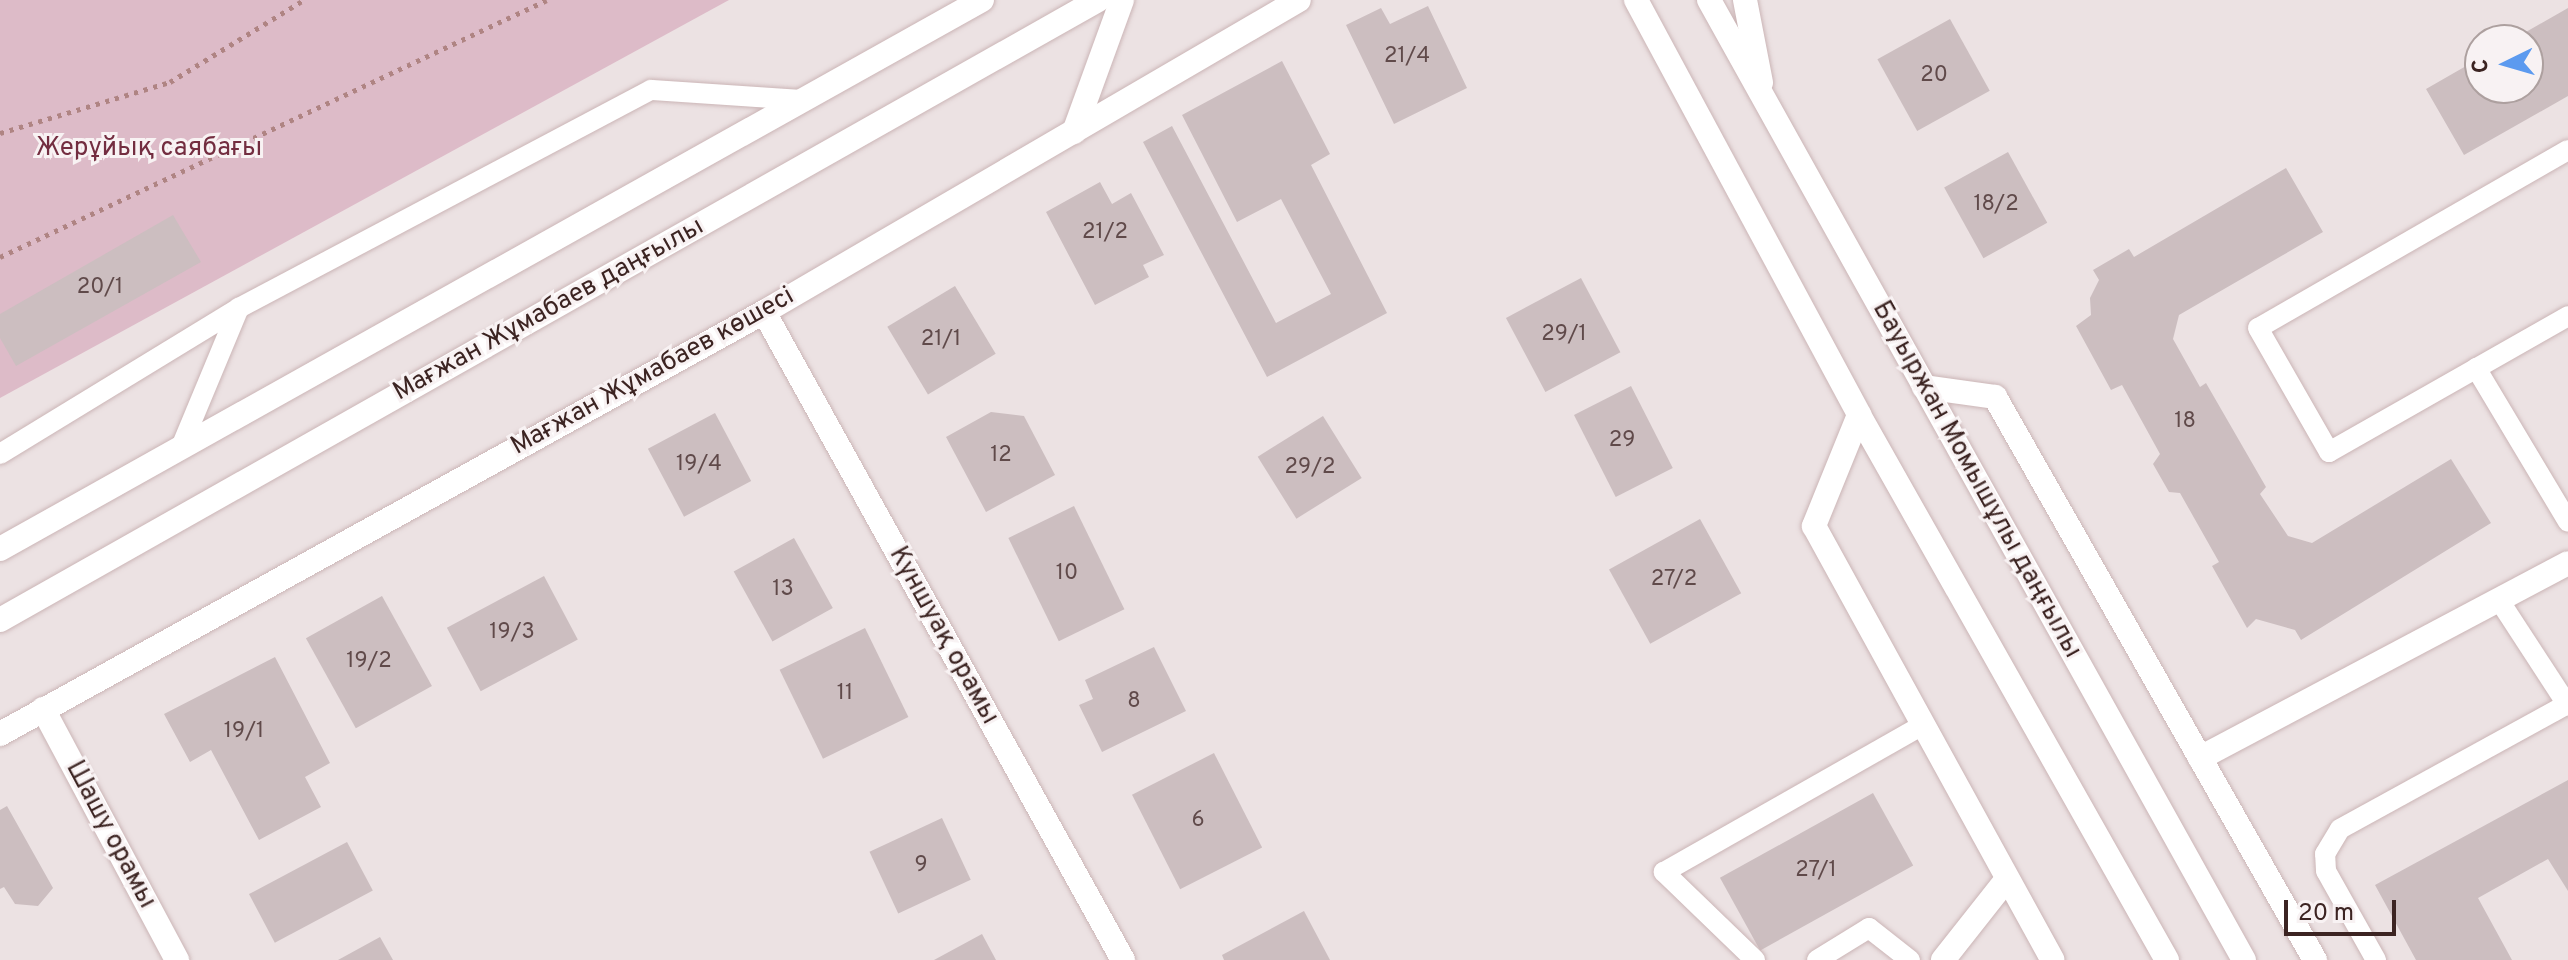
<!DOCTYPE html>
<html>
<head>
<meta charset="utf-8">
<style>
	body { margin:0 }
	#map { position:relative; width:2568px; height:960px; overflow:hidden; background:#ece2e3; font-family:Overpass,sans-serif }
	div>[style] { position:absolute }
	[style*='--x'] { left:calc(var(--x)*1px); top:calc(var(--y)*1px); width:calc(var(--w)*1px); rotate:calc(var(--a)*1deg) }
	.green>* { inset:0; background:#ddbbc8 }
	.building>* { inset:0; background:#ccbec0; transform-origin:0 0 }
	.path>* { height:5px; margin-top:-2.5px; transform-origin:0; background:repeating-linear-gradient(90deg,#af8483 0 4px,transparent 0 10px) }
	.roads { filter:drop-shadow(0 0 2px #cbb5b6) drop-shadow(0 0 2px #cbb5b6) }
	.lane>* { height:20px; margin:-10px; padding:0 10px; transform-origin:10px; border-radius:10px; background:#fff }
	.street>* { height:24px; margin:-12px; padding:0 12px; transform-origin:12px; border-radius:12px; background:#fff }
	.secondary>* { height:24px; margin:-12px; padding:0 12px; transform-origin:12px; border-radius:12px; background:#fff }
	span { translate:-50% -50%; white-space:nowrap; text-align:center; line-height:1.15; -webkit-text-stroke:6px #f8f2f3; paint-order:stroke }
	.number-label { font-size:22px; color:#604a4a }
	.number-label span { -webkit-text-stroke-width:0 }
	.park-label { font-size:26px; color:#732d40 }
	.street-label { font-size:26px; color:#3c2422 }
	.north { position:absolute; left:2464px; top:24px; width:80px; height:80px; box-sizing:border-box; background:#f8f2f3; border:2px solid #ada09f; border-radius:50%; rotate:265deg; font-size:22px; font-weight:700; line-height:32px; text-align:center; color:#3c2422 }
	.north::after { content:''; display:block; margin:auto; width:28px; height:36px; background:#5c9aef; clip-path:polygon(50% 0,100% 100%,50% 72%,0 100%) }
	.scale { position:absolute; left:2284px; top:900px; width:112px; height:36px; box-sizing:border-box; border:4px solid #3c2422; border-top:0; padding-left:10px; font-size:24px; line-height:28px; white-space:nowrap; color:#3c2422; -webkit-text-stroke:6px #f8f2f3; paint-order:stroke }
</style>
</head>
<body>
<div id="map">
	<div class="green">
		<div style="clip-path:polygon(0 0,729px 0,0 398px)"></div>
	</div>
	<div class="building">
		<div style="clip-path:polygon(1428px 6px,1467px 88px,1394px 124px,1346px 25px,1381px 8px,1390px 24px)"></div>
		<div style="clip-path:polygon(2568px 8px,2568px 96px,2464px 155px,2426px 89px,2480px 58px,2480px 88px,2528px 88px,2528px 40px,2512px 40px)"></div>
		<div style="left:1950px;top:19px;width:82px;height:83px;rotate:61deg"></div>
		<div style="clip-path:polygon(1282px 61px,1330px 154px,1311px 165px,1387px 313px,1267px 377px,1143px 142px,1172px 126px,1276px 323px,1331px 294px,1281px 199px,1237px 222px,1182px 115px)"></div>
		<div style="left:2008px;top:152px;width:81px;height:73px;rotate:61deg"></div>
		<div style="clip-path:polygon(2286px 168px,2323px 232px,2179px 315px,2173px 339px,2200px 387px,2206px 383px,2266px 487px,2260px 494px,2288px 536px,2312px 543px,2451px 459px,2491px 523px,2301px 640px,2295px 630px,2256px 619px,2247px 628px,2212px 566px,2219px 562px,2180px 493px,2169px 492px,2153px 464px,2160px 454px,2122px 385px,2111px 390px,2076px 326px,2091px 315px,2090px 298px,2099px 280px,2093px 270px,2129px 249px,2134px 257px)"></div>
		<div style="clip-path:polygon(1100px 182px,1112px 204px,1131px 193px,1164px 255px,1143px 265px,1149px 277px,1095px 305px,1046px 212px)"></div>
		<div style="clip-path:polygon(173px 215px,201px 262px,16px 366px,0 338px,0 314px)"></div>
		<div style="left:1581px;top:278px;width:84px;height:85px;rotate:62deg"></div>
		<div style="left:955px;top:286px;width:79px;height:79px;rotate:59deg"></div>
		<div style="left:1631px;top:386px;width:92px;height:64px;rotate:63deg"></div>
		<div style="clip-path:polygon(991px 412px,1024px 416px,1055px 475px,986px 512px,946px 437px)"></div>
		<div style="left:715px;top:413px;width:77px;height:76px;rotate:62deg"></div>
		<div style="left:1323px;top:416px;width:73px;height:77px;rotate:58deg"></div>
		<div style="left:1074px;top:506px;width:115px;height:73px;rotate:64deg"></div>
		<div style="left:1700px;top:519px;width:85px;height:104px;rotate:61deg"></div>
		<div style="left:794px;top:538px;width:80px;height:69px;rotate:61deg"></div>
		<div style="left:544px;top:576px;width:72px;height:110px;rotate:62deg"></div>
		<div style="left:382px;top:596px;width:103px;height:87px;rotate:61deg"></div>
		<div style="left:865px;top:628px;width:99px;height:95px;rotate:64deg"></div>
		<div style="clip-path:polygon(1154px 647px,1186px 711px,1102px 752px,1079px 705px,1093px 699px,1085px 680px)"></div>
		<div style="clip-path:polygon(275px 657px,330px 763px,305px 777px,321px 807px,259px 840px,211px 750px,190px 762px,164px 714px)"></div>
		<div style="left:1214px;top:753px;width:106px;height:92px;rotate:63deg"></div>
		<div style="clip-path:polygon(2568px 780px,2568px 891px,2548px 859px,2478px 898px,2512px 960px,2416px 960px,2375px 885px)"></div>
		<div style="left:1873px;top:793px;width:83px;height:175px;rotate:61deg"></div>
		<div style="clip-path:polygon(7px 806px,53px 888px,38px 906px,15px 904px,4px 887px,0 889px,0 810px)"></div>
		<div style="left:942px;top:818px;width:68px;height:80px;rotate:65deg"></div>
		<div style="left:347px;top:842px;width:55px;height:111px;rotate:62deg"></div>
		<div style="clip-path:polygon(1304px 911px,1330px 960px,1224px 960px,1222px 955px)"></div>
		<div style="clip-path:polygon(982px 934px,996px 960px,934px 960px)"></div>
		<div style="clip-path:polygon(380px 937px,393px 960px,338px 960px)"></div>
	</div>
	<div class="path">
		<div style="--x:0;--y:133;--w:177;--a:-16.7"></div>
		<div style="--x:170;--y:82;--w:157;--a:-31.5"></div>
		<div style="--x:0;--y:257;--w:604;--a:-25.17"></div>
	</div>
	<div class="roads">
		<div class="lane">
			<div style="--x:2568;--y:150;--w:357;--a:150.1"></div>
			<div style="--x:2258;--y:328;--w:143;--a:60.2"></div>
			<div style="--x:2329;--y:452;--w:275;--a:-29.6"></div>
			<div style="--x:2476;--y:368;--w:179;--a:59.1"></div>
			<div style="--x:181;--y:447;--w:151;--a:-67.4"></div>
			<div style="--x:239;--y:308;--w:466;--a:-27.9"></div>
			<div style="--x:651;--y:90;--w:152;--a:3.8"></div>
			<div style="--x:0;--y:454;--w:280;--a:-31.4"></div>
			<div style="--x:2499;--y:600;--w:126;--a:56.9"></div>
			<div style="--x:1755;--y:960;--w:127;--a:-136"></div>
			<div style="--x:1664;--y:872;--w:298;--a:-29.6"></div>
			<div style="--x:1817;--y:960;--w:61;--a:-31.6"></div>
			<div style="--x:1869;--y:928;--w:52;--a:38"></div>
			<div style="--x:2376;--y:960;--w:102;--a:-119.3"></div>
			<div style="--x:2326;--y:871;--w:17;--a:-93"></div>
			<div style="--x:2325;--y:854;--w:29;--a:-59"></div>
			<div style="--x:2340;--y:829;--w:258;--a:-28.8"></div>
		</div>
		<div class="street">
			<div style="--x:1074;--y:132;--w:140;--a:-70"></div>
			<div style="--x:764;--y:312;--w:741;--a:61.01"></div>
			<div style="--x:1924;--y:387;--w:72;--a:8"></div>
			<div style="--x:1995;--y:397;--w:648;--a:60.39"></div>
			<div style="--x:1859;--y:415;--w:120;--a:112.1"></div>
			<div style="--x:1814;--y:526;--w:495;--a:61.2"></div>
			<div style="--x:43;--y:709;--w:285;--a:61.9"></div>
			<div style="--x:0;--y:734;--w:873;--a:-28.91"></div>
			<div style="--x:764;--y:312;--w:619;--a:-30.25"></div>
			<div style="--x:2200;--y:758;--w:416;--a:-27.9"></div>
			<div style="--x:1943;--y:960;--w:103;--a:-51.7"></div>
		</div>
		<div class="secondary">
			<div style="--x:1636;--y:0;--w:471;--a:61.7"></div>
			<div style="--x:1859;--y:415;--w:626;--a:60.53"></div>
			<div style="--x:1709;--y:0;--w:1099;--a:60.87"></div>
			<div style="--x:1745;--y:0;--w:84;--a:79"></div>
			<div style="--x:0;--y:549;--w:1125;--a:-29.21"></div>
			<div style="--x:0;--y:620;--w:1261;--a:-29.45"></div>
		</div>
	</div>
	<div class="number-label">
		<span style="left:1407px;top:57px">21/4</span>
		<span style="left:1934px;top:76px">20</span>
		<span style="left:1996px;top:205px">18/2</span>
		<span style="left:1105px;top:233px">21/2</span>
		<span style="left:100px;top:288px">20/1</span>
		<span style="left:1564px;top:335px">29/1</span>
		<span style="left:941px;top:340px">21/1</span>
		<span style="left:2185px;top:422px">18</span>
		<span style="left:1622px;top:441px">29</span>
		<span style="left:1001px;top:456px">12</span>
		<span style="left:699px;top:465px">19/4</span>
		<span style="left:1310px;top:468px">29/2</span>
		<span style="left:1067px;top:574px">10</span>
		<span style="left:1674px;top:580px">27/2</span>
		<span style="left:783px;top:590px">13</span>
		<span style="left:512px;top:633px">19/3</span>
		<span style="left:369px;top:662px">19/2</span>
		<span style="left:845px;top:694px">11</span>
		<span style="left:1134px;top:702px">8</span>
		<span style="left:244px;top:732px">19/1</span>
		<span style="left:1198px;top:821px">6</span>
		<span style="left:921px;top:866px">9</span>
		<span style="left:1816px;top:871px">27/1</span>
	</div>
	<div class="park-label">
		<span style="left:149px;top:149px">Жерұйық саябағы</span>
	</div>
	<div class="street-label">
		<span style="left:549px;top:310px;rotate:-29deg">Мағжан Жұмабаев даңғылы</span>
		<span style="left:653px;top:372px;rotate:-29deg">Мағжан Жұмабаев көшесі</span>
		<span style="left:1976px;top:480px;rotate:61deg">Бауыржан Момышұлы даңғылы</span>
		<span style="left:943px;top:636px;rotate:61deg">Күншуақ орамы</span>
		<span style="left:110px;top:835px;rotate:62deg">Шашу орамы</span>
	</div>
	<div class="north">С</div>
	<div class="scale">20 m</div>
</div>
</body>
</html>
